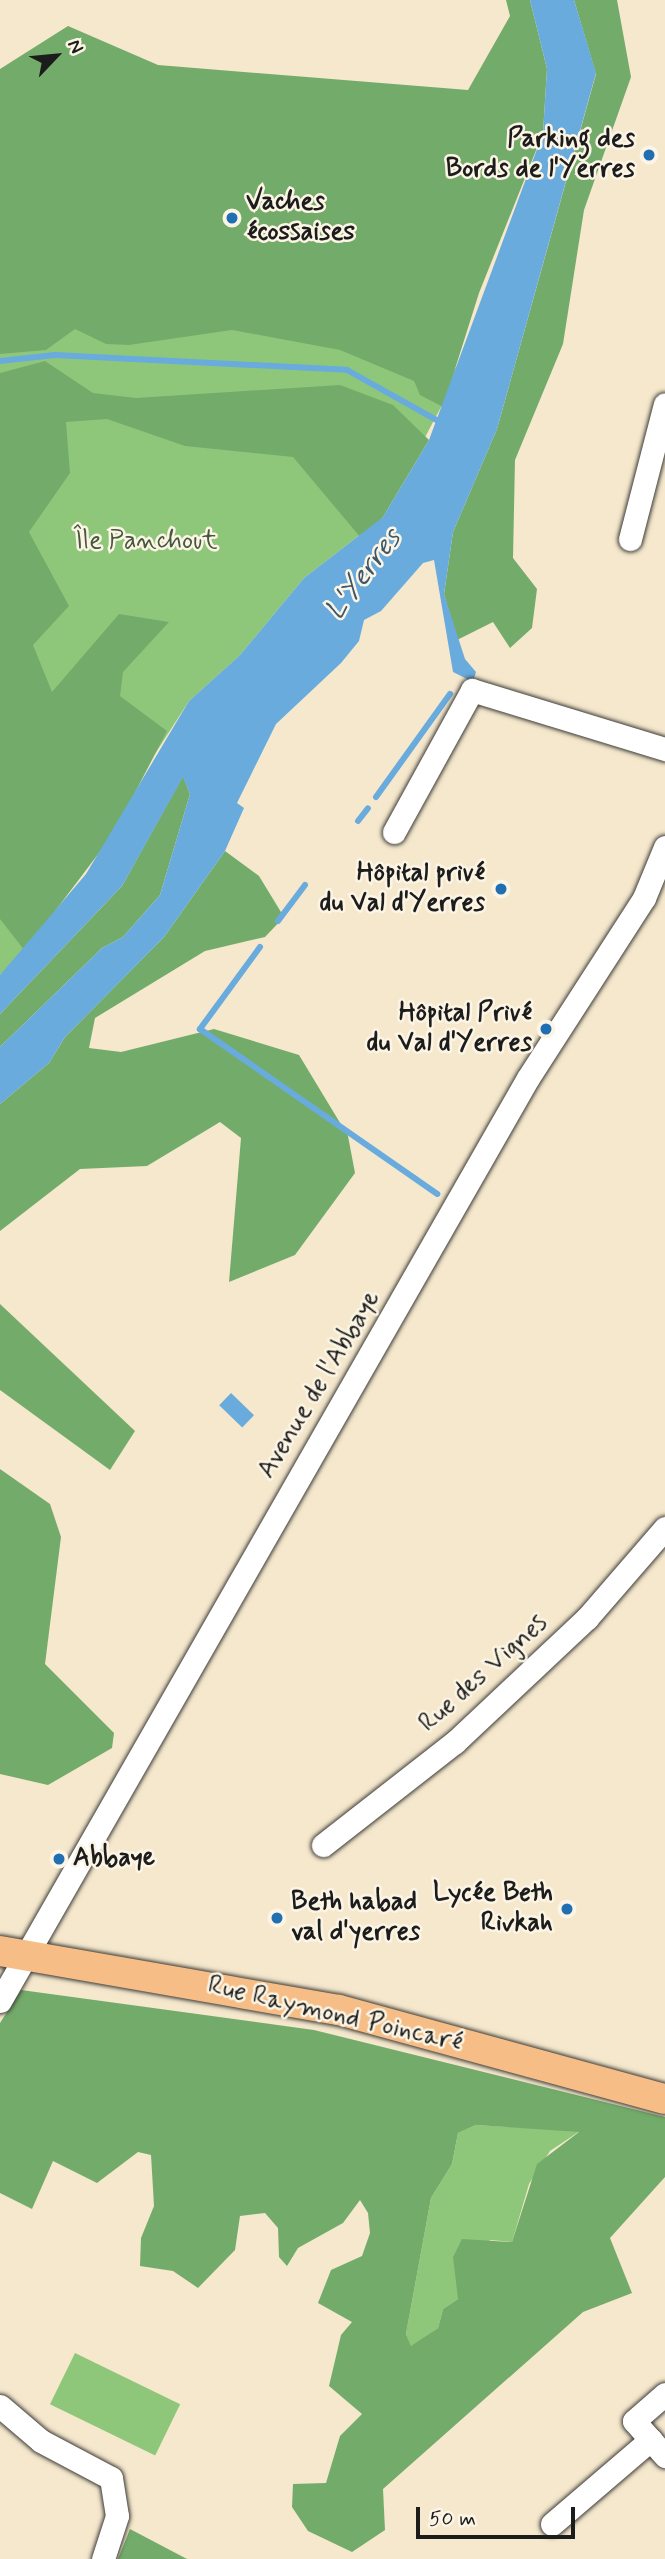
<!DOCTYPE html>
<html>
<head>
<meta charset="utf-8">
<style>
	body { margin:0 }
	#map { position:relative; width:665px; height:2559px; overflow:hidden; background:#f5e8cd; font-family:Mynerve,sans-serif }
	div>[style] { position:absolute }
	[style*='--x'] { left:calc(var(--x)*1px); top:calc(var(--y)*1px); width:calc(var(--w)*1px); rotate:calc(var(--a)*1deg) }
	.green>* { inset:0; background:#8fc77a; transform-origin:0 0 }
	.forest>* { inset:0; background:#73ac6a }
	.water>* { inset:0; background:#69abdd; transform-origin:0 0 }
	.stream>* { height:6px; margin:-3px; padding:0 3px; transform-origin:3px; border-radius:3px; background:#69abdd }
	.roads { filter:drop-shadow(0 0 2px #3d3b37) drop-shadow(0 0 2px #3d3b37) }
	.minor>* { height:23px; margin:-11.5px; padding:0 11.5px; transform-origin:11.5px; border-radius:11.5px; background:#fff }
	.major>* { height:30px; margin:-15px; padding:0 15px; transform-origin:15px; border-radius:15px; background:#f6be86 }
	.dots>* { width:19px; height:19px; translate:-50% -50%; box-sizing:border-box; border:4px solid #fcf5e5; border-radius:50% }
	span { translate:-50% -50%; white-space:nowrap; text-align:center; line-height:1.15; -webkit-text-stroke:5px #fcf5e5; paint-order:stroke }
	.poi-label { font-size:26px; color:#1c1c1c; font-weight:700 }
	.right { translate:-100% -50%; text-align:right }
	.left { translate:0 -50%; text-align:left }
	.park-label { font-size:26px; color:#44583d }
	.street-label { font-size:26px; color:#1c1c1c }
	.water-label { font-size:28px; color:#3b5569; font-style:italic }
	.north { position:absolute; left:21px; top:21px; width:70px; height:70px; -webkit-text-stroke:5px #fcf5e5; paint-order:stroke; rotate:64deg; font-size:19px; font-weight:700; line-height:28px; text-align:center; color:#1c1c1c }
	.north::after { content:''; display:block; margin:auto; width:24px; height:32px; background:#1c1c1c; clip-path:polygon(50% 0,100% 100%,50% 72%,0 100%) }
	.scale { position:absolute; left:416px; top:2507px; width:159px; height:32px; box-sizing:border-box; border:4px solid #1c1c1c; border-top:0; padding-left:9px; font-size:21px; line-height:24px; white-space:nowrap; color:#1c1c1c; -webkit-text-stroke:5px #fcf5e5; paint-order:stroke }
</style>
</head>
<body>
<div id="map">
	<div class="green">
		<div style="clip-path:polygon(0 123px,460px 371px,383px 517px,304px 578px,240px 655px,189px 701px,34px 942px,0 975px)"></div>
		<div style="clip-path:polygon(476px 2125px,580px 2131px,550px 2151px,529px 2184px,512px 2242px,490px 2240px,458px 2299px,443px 2309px,438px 2328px,411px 2347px,406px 2334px,431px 2198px,452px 2164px,458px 2133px)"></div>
		<div style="left:75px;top:2353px;width:117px;height:57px;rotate:26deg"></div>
	</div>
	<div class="forest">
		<div style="clip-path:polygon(506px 0,530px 0,547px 69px,543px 133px,479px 293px,443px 407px,420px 395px,414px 381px,340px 350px,232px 330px,129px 345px,106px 344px,75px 329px,46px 350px,0 354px,0 69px,68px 26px,158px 65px,468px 90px,510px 16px)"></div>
		<div style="clip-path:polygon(574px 0,617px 0,631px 77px,584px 210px,563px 344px,515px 460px,513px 558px,537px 589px,532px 628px,510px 648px,493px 622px,457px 640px,444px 594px,453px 532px,497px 429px,596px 74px)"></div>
		<div style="clip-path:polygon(45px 361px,93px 393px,136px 398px,340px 385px,393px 405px,429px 440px,383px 517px,361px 538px,293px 457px,185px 446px,107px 419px,66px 422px,70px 473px,29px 532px,69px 606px,33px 645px,52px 692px,119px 614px,169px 622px,123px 672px,120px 696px,167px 731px,114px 833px,25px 951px,0 919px,0 373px)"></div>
		<div style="clip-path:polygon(183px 776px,190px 794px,160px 895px,123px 937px,102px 948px,0 1047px,0 1014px,122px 886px)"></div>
		<div style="clip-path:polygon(225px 851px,259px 876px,284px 917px,265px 937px,205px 951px,95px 1018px,89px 1048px,121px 1052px,214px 1029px,299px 1055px,348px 1136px,355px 1173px,295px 1255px,229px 1282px,241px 1138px,220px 1122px,147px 1166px,80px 1169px,0 1231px,0 1104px,49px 1063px,65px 1037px,164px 937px)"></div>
		<div style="clip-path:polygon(0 1304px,135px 1431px,110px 1470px,0 1390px)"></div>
		<div style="clip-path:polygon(0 1469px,50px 1504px,61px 1537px,45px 1664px,114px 1733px,112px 1748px,48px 1785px,0 1774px)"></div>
		<div style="clip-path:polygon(evenodd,21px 1990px,314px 2030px,665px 2117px,665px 2177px,610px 2238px,632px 2293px,583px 2312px,383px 2489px,385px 2530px,352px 2552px,308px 2531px,292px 2507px,293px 2484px,326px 2483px,340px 2436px,362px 2414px,329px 2386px,341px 2335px,352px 2322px,318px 2303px,331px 2270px,362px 2256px,370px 2233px,368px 2213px,360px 2200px,343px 2223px,298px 2248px,287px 2266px,279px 2257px,278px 2228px,265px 2213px,240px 2216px,235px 2250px,198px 2288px,173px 2271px,140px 2266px,141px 2238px,154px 2206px,151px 2155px,138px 2152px,97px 2183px,53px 2161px,32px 2209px,0 2193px,0 2023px,21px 1990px,476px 2125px,579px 2132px,537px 2164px,512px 2242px,462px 2239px,453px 2257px,458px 2299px,443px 2309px,438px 2328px,411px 2346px,406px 2334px,431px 2198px,452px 2164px,458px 2133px,476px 2125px)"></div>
		<div style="clip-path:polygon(130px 2529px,187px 2559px,118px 2559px)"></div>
	</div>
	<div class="water">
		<div style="clip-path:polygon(530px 0,574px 0,596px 73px,497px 429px,453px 532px,444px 594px,465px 659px,476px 672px,473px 682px,453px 672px,434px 560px,423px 563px,381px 611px,364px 620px,359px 641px,341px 663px,276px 724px,237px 803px,244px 808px,225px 851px,164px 937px,65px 1037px,49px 1063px,0 1104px,0 1047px,102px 948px,123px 937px,160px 895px,190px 794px,183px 777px,122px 886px,0 1014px,0 975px,86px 874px,189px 701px,240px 655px,304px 578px,383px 517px,429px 440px,543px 133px,547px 69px)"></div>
		<div style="left:231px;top:1393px;width:32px;height:17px;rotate:44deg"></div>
	</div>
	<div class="stream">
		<div style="--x:0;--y:361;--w:55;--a:-6.2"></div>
		<div style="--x:55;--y:355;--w:292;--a:2.9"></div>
		<div style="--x:347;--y:370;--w:109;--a:29.2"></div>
		<div style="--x:376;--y:797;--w:127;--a:-54.3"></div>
		<div style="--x:358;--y:821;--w:16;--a:-52"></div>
		<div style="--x:278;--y:921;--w:45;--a:-53.1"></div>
		<div style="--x:260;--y:947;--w:102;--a:126.2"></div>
		<div style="--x:200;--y:1029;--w:289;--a:34.8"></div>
	</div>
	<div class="roads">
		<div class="minor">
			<div style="--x:630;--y:539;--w:139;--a:-75.5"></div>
			<div style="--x:394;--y:832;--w:162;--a:-61.2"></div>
			<div style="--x:472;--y:690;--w:202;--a:17"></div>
			<div style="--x:323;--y:1845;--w:167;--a:-38"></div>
			<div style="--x:455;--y:1742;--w:181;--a:-43.2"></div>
			<div style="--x:587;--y:1618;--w:119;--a:-49.1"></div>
			<div style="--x:0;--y:2001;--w:1063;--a:-60.23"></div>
			<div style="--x:528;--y:1078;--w:214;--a:-57.2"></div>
			<div style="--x:644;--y:898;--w:55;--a:-67.6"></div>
			<div style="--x:665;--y:2394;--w:41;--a:138.9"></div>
			<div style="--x:634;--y:2421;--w:47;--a:48.5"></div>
			<div style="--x:0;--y:2406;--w:54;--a:40.5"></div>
			<div style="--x:41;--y:2441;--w:79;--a:27.9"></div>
			<div style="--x:111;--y:2478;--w:38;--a:81"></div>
			<div style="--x:117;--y:2516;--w:45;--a:108"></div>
			<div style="--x:552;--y:2524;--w:130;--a:-40.6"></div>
		</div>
		<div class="major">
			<div style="--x:0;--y:1951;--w:344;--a:9.9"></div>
			<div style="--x:339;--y:2010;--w:338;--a:15.3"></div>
		</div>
	</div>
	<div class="dots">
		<div style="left:649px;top:155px;background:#1f6fb2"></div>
		<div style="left:232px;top:218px;background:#1f6fb2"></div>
		<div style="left:501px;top:889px;background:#1f6fb2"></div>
		<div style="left:546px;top:1029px;background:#1f6fb2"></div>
		<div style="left:59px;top:1859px;background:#1f6fb2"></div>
		<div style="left:567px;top:1909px;background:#1f6fb2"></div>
		<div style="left:277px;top:1918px;background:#1f6fb2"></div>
	</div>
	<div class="poi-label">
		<span class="right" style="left:635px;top:155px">Parking des<br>Bords de l'Yerres</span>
		<span class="left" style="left:246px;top:218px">Vaches<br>écossaises</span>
		<span class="right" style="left:485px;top:889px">Hôpital privé<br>du Val d'Yerres</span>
		<span class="right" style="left:532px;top:1029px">Hôpital Privé<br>du Val d'Yerres</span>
		<span class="left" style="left:73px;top:1859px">Abbaye</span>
		<span class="right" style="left:553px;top:1909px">Lycée Beth<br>Rivkah</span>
		<span class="left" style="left:291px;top:1918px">Beth habad<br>val d'yerres</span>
	</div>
	<div class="park-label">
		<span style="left:145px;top:542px">Île Panchout</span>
	</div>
	<div class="street-label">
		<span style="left:320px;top:1385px;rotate:-59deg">Avenue de l'Abbaye</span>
		<span style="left:484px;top:1674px;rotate:-42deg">Rue des Vignes</span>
		<span style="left:335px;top:2015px;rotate:13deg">Rue Raymond Poincaré</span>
	</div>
	<div class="water-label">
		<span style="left:364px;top:575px;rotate:-53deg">L'Yerres</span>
	</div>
	<div class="north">N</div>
	<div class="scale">50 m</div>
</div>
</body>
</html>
